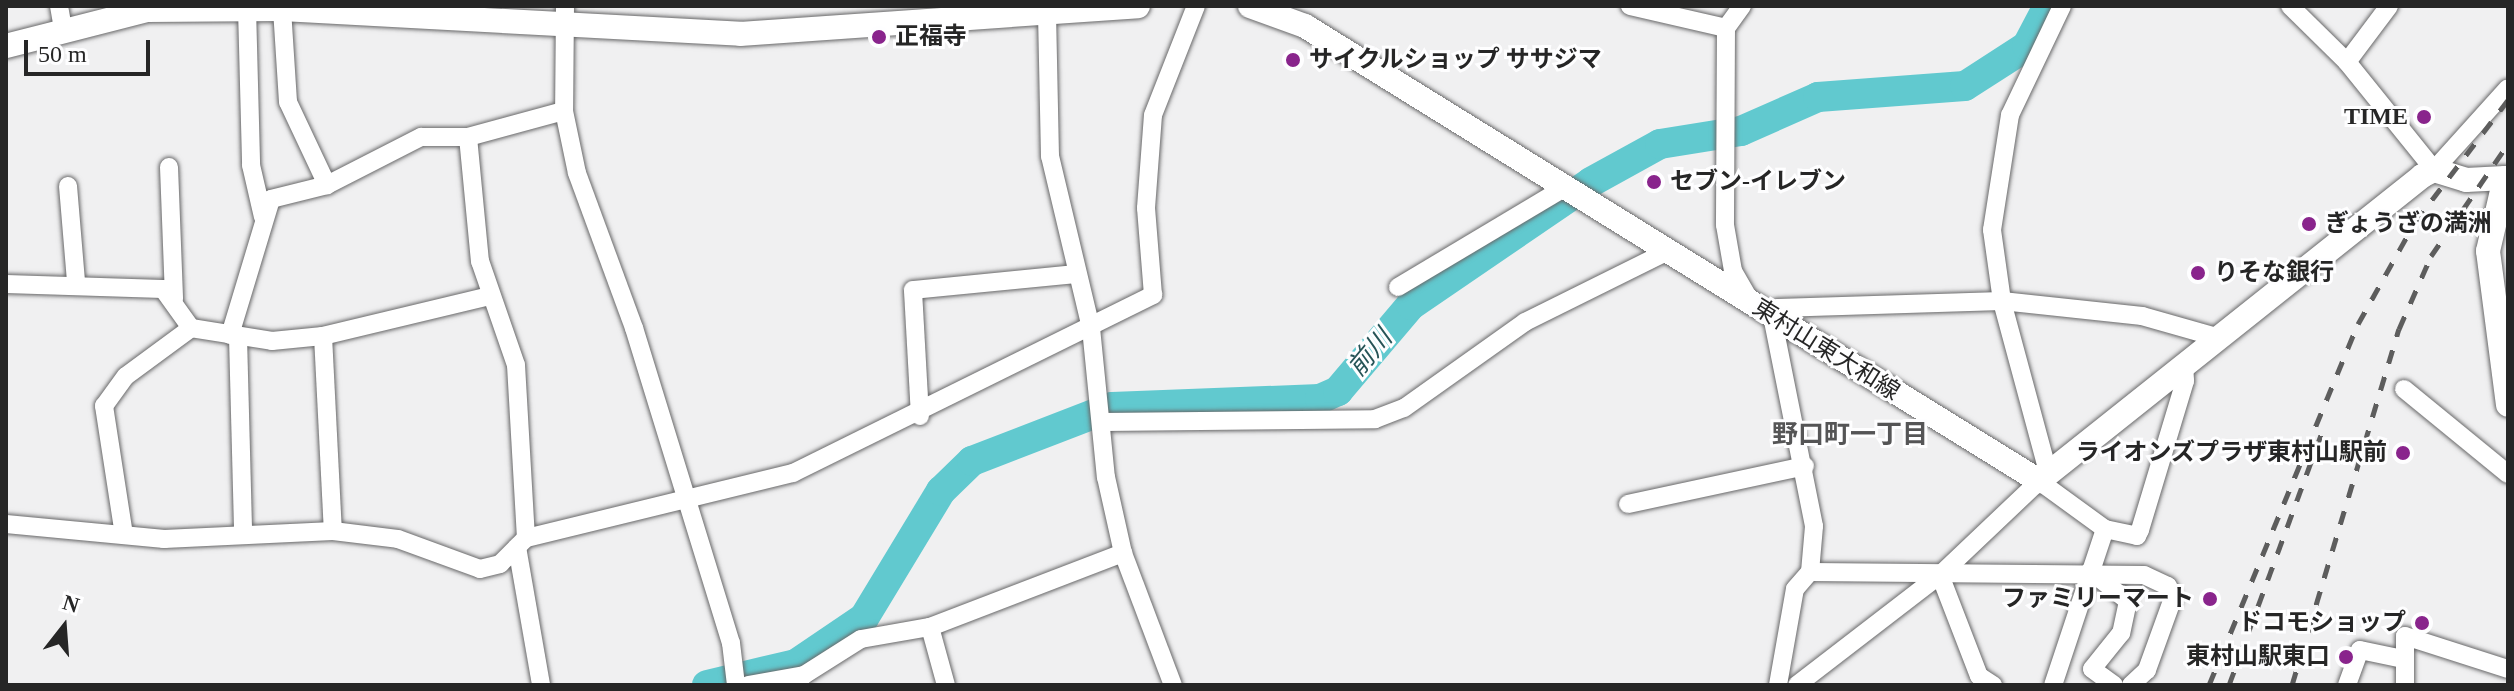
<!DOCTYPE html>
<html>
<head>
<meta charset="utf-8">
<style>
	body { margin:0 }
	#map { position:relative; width:2514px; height:691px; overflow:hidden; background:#f0f0f1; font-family:"Times New Roman","Noto Sans JP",serif }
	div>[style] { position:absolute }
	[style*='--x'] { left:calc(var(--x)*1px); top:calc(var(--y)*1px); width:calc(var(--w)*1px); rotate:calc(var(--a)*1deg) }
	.river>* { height:30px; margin:-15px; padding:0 15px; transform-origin:15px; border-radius:15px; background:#61c9cf }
	.roads { filter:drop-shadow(0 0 2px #686869) drop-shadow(0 0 2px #686869) }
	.minor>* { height:18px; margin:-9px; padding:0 9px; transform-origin:9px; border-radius:9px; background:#fff }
	.major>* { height:24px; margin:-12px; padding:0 12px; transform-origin:12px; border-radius:12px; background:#fff }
	.rail>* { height:5px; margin-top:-2.5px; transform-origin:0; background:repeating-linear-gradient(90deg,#5d5d5d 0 14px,transparent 0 28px) }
	.dots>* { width:22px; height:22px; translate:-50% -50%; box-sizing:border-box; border:4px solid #fefeff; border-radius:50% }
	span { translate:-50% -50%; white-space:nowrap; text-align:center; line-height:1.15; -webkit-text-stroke:6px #fefeff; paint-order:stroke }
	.poi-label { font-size:24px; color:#262626; font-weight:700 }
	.left { translate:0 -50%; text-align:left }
	.right { translate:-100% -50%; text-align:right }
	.street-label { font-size:24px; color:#262626 }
	.water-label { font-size:26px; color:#265457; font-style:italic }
	.neighbourhood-label { font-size:26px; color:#555556; font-weight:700 }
	.frame { position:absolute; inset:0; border:8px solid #262626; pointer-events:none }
	.north { position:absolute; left:24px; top:587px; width:80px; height:80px; -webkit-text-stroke:6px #fefeff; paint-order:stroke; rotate:17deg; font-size:22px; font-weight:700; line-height:32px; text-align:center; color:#262626 }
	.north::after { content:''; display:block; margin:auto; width:28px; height:36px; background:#262626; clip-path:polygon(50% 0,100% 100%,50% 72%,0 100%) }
	.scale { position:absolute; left:24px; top:40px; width:126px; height:36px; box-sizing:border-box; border:4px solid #262626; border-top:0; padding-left:10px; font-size:24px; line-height:28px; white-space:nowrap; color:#262626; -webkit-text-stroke:6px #fefeff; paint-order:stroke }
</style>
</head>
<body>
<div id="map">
	<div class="river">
		<div style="--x:707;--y:685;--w:91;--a:-13.3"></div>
		<div style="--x:796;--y:664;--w:82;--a:-34.1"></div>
		<div style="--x:864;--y:618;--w:149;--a:-58.8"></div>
		<div style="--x:941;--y:491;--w:43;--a:-44.1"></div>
		<div style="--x:972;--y:461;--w:150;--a:-21.1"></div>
		<div style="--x:1112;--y:407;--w:208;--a:-2.2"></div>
		<div style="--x:1320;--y:399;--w:20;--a:-24"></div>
		<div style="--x:1338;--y:391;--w:113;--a:-49.7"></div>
		<div style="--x:1411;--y:305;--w:218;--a:-34.3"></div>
		<div style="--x:1591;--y:182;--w:79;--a:-28.8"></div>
		<div style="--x:1660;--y:144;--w:82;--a:-9.1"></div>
		<div style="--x:1741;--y:131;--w:84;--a:-23.8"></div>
		<div style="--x:1818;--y:97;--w:147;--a:-4.3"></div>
		<div style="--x:1965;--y:86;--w:74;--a:-32.8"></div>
		<div style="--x:2027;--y:46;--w:45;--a:-62.3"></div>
	</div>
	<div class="roads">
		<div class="minor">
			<div style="--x:59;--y:6;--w:23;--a:80"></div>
			<div style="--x:565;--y:6;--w:105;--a:90.5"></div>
			<div style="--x:564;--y:111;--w:63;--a:78.2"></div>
			<div style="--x:577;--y:173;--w:165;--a:69.8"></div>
			<div style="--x:634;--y:328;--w:330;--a:72.9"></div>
			<div style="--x:731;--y:643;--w:42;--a:83.2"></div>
			<div style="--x:1630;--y:6;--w:98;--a:12.9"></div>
			<div style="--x:1742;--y:6;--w:27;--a:126"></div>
			<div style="--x:1726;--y:28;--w:197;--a:90.3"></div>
			<div style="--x:1725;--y:225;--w:47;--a:80.1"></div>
			<div style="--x:1733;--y:271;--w:34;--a:60"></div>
			<div style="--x:2290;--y:6;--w:80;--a:44.5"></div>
			<div style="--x:2347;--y:62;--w:139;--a:51.1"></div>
			<div style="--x:2434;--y:170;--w:110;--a:-47.9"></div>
			<div style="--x:247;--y:8;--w:157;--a:88.5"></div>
			<div style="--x:251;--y:165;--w:53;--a:77"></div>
			<div style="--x:282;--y:9;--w:93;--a:86.3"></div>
			<div style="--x:288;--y:102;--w:92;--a:64.8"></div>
			<div style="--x:1047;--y:13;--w:143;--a:88.8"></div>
			<div style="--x:1050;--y:156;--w:177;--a:76.6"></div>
			<div style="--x:1091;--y:328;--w:150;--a:84.3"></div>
			<div style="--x:1106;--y:477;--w:78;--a:77.4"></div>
			<div style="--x:1123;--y:553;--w:141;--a:69.3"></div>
			<div style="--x:2347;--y:62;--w:70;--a:-53.1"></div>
			<div style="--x:468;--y:137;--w:125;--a:84.5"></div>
			<div style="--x:480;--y:261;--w:110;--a:70.9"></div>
			<div style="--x:516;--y:365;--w:173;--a:86.7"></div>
			<div style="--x:169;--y:167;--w:132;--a:87.8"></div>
			<div style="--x:68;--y:186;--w:96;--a:85.2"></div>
			<div style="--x:6;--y:284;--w:157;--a:1.8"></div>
			<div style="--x:163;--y:289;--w:48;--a:54.3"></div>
			<div style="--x:1398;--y:287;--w:193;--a:-30.8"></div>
			<div style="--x:230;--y:335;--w:142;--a:-73.2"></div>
			<div style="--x:271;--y:199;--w:58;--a:-14"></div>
			<div style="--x:327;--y:185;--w:106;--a:-27.1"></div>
			<div style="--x:421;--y:137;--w:47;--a:0"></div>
			<div style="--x:468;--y:137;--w:99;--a:-15.2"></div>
			<div style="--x:323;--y:336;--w:195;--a:87.1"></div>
			<div style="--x:238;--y:337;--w:197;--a:88.5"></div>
			<div style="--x:2404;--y:389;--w:134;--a:39.3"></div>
			<div style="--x:920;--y:416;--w:126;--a:-93.2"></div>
			<div style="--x:913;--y:290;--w:165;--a:-5.6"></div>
			<div style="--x:1103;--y:422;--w:272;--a:-0.6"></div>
			<div style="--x:1375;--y:419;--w:31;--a:-21"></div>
			<div style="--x:1404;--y:408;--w:148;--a:-35.4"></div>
			<div style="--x:1525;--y:322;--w:157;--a:-26.4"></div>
			<div style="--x:2048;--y:472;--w:177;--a:-105.1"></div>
			<div style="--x:2002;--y:301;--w:72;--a:-98"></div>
			<div style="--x:1992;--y:230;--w:116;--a:-81.1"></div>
			<div style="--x:2010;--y:115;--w:121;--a:-64.5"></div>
			<div style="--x:1628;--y:504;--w:181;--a:-12.1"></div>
			<div style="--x:6;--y:524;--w:159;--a:5.4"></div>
			<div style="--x:164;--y:539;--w:169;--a:-2.7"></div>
			<div style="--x:333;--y:531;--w:65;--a:7"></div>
			<div style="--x:398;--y:539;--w:87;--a:20.1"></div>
			<div style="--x:480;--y:569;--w:21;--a:-14"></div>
			<div style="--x:500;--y:564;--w:37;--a:-45"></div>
			<div style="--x:526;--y:538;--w:275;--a:-13.7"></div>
			<div style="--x:793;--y:473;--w:402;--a:-26.3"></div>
			<div style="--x:1153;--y:295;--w:87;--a:-94.6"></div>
			<div style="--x:1146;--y:208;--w:93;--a:-85.7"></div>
			<div style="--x:1153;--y:115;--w:117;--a:-68.5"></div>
			<div style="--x:2105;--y:529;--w:33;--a:12"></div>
			<div style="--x:2137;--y:536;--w:7;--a:-63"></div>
			<div style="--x:2140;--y:530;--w:156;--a:-73.2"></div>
			<div style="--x:2185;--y:381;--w:17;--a:-93"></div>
			<div style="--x:124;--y:535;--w:131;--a:-98.8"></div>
			<div style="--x:104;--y:406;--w:37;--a:-54"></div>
			<div style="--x:126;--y:376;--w:81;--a:-36.4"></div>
			<div style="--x:191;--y:328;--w:82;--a:9.1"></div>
			<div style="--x:272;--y:341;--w:51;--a:-5.6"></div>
			<div style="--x:323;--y:336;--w:172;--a:-13.5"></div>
			<div style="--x:517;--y:547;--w:140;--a:80.1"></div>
			<div style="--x:2090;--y:571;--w:48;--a:38.3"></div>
			<div style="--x:2128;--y:601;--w:33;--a:102"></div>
			<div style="--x:2121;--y:633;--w:46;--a:128.9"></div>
			<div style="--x:2092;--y:669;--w:27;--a:36"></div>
			<div style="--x:1810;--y:572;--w:334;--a:0.5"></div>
			<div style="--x:2144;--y:575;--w:26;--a:25"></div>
			<div style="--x:2168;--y:586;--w:13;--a:67"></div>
			<div style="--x:2173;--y:598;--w:77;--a:109.9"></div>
			<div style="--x:2147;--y:670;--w:22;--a:137"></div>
			<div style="--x:1940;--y:575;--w:108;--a:68.9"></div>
			<div style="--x:1979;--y:676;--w:17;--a:33"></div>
			<div style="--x:930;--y:627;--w:60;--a:74.6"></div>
			<div style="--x:748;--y:685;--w:57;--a:-10.1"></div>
			<div style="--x:804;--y:675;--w:67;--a:-32.3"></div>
			<div style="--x:861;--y:639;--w:70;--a:-9.9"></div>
			<div style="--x:930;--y:627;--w:207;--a:-21"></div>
			<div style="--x:1778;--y:685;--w:97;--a:-80"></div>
			<div style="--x:1795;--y:589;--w:23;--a:-49"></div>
			<div style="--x:1810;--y:572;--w:46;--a:-85"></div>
			<div style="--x:1814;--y:526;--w:214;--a:-101.3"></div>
			<div style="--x:1772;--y:316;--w:10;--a:-53"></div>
			<div style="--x:1778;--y:308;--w:224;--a:-1.8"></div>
			<div style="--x:2002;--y:301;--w:141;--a:6.1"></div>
			<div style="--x:2142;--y:316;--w:77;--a:15.8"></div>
			<div style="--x:1797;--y:685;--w:180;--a:-37.6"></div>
			<div style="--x:1940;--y:575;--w:137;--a:-43.5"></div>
			<div style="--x:2039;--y:481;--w:82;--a:36"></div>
			<div style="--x:2105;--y:529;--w:164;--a:108.4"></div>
			<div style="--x:2347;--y:685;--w:37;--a:-70"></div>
			<div style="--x:2360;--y:650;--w:44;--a:11.8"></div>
			<div style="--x:2405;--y:685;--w:49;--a:-90"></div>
			<div style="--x:2405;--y:636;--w:108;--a:17.8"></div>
		</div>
		<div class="major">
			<div style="--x:1250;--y:6;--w:59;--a:20"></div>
			<div style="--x:1305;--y:26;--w:864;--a:31.79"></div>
			<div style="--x:2039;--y:481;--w:490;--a:-38.5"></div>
			<div style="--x:2422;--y:176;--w:13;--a:-27"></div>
			<div style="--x:2434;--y:170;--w:34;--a:17"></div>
			<div style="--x:2466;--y:180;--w:39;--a:-3"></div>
			<div style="--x:2505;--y:178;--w:75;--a:103.1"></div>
			<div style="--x:2488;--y:251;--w:155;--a:82.6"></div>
			<div style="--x:6;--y:46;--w:146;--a:-14.3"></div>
			<div style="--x:147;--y:10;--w:135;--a:-0.4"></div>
			<div style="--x:282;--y:9;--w:459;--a:3.1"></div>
			<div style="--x:740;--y:34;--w:399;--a:-4"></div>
		</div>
	</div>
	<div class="rail">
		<div style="--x:2209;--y:685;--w:391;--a:-67.6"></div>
		<div style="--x:2358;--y:324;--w:117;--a:-60.8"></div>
		<div style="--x:2415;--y:222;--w:153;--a:-52.7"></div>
		<div style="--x:2229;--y:685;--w:272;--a:-69.8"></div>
		<div style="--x:2292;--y:685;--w:372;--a:-73.3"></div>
		<div style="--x:2399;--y:329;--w:80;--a:-66.3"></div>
		<div style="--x:2431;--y:256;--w:136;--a:-55.5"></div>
	</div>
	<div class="dots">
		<div style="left:879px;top:37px;background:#89248c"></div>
		<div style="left:1293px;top:60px;background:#89248c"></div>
		<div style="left:2424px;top:117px;background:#89248c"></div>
		<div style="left:1654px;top:182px;background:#89248c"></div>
		<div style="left:2309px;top:224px;background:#89248c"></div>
		<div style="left:2198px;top:273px;background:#89248c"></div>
		<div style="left:2403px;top:453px;background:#89248c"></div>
		<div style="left:2210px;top:599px;background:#89248c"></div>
		<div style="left:2422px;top:623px;background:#89248c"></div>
		<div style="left:2346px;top:657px;background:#89248c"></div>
	</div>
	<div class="poi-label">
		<span class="left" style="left:895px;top:37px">正福寺</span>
		<span class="left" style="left:1309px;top:60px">サイクルショップ ササジマ</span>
		<span class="right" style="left:2408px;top:117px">TIME</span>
		<span class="left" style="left:1670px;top:182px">セブン-イレブン</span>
		<span class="left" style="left:2325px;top:224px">ぎょうざの満洲</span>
		<span class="left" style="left:2214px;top:273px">りそな銀行</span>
		<span class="right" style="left:2387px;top:453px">ライオンズプラザ東村山駅前</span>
		<span class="right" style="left:2194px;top:599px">ファミリーマート</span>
		<span class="right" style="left:2406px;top:623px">ドコモショップ</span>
		<span class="right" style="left:2330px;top:657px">東村山駅東口</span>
	</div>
	<div class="street-label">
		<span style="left:1826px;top:350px;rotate:32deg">東村山東大和線</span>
	</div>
	<div class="water-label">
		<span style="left:1370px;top:353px;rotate:-50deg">前川</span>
	</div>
	<div class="neighbourhood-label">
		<span style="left:1850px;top:435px">野口町一丁目</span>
	</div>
	<div class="frame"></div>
	<div class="north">N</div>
	<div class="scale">50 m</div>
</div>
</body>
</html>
